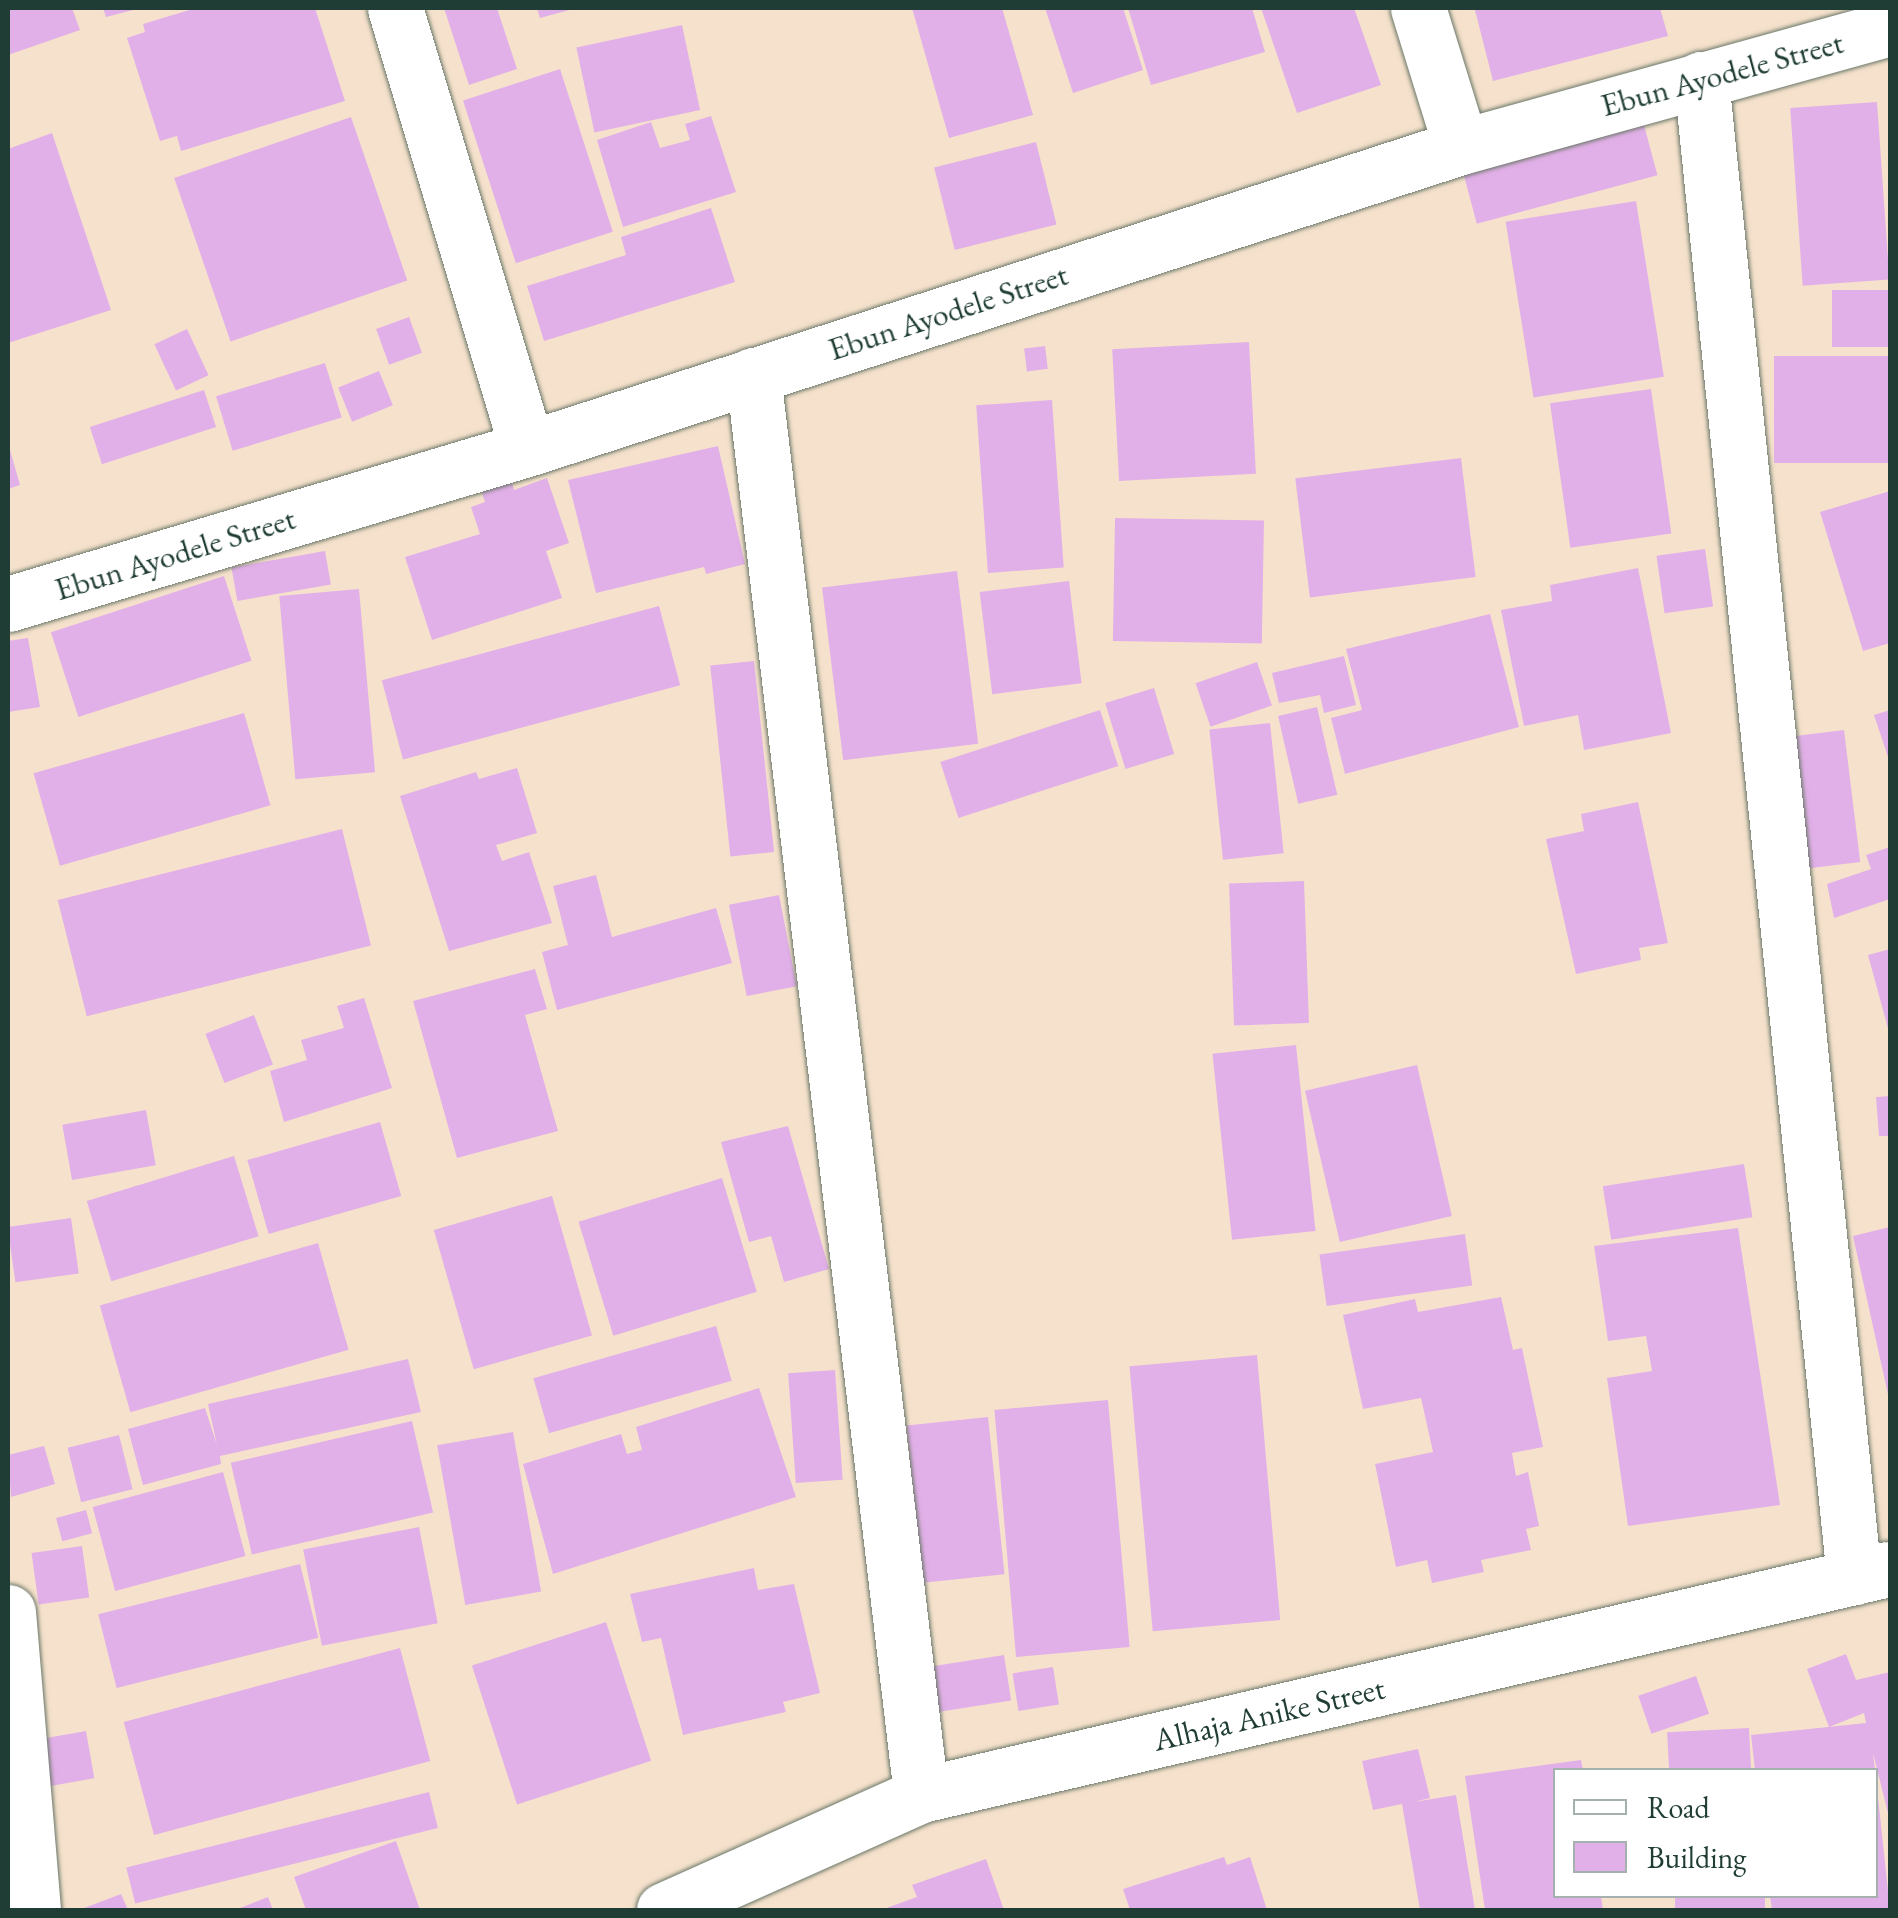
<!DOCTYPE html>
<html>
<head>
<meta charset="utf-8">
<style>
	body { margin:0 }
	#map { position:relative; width:1898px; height:1918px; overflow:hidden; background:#f6e2cc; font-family:"EB Garamond",serif }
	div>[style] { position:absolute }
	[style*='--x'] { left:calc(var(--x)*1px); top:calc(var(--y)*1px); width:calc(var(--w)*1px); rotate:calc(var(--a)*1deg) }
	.building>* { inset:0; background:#e2b0e8; transform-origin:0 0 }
	.roads { filter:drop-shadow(0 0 2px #6a7769) drop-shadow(0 0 2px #6a7769) }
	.street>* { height:55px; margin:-27.5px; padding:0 27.5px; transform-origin:27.5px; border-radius:27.5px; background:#fff }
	span { translate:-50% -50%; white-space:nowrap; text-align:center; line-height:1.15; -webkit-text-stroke:8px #fff; paint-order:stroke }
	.street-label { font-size:32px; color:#1f3d34 }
	.frame { position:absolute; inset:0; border:10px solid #1f3d34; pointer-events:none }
	.legend { position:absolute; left:1553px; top:1768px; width:325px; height:130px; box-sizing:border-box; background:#fff; border:2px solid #a5b1ae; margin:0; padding:12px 18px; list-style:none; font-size:30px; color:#1f3d34 }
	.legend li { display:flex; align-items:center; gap:20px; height:50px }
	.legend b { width:50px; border:2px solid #a5b1ae }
</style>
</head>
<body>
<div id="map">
	<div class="building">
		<div style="clip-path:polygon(8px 8px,72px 8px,80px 30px,8px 55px)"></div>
		<div style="clip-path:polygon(103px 8px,137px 8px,137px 9px,106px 17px)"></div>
		<div style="clip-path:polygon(196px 8px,315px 8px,345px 101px,181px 151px,177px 136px,160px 141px,127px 38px,145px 32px,143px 24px)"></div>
		<div style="clip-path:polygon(444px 8px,497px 8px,517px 69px,469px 85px)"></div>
		<div style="clip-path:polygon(537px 8px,573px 8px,573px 9px,540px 18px)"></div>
		<div style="clip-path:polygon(912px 8px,1002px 8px,1033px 115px,949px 138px)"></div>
		<div style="clip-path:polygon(1045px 8px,1123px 8px,1143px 70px,1073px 93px)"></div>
		<div style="clip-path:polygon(1128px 8px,1252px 8px,1265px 52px,1151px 85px)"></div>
		<div style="clip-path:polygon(1261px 8px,1354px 8px,1381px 85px,1297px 113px)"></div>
		<div style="clip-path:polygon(1484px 8px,1660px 8px,1668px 36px,1493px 81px,1475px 10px)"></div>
		<div style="left:682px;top:25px;width:87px;height:108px;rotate:78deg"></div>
		<div style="left:560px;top:69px;width:171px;height:102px;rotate:72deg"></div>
		<div style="left:1877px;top:102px;width:178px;height:87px;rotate:86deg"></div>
		<div style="clip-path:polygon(711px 116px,736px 192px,623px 227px,597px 140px,651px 122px,660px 148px,690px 140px,685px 124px)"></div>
		<div style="left:351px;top:117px;width:173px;height:187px;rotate:71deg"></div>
		<div style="left:1644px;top:125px;width:52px;height:187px;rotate:75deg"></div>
		<div style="clip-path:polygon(52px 133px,111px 310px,8px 343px,8px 149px)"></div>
		<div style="left:1036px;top:142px;width:85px;height:105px;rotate:76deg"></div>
		<div style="left:1636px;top:201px;width:178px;height:132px;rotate:81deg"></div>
		<div style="clip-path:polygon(711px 208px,735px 282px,544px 341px,527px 286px,626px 255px,621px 237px)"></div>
		<div style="left:1890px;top:290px;width:57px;height:58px;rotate:90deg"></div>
		<div style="left:409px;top:317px;width:38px;height:35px;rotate:70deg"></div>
		<div style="left:187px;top:329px;width:51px;height:36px;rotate:65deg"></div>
		<div style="left:1249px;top:342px;width:132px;height:137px;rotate:87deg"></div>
		<div style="left:1045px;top:346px;width:23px;height:21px;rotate:83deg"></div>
		<div style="left:1890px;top:356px;width:107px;height:116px;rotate:90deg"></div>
		<div style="left:325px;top:363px;width:57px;height:114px;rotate:73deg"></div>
		<div style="left:379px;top:371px;width:37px;height:44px;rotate:68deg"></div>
		<div style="left:1651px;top:389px;width:146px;height:102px;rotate:82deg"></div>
		<div style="left:204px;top:390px;width:39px;height:120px;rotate:72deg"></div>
		<div style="left:1052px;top:400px;width:168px;height:76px;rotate:86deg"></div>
		<div style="clip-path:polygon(8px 443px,20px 485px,8px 489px)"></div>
		<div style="clip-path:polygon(718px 446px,745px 564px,706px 574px,704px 567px,596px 593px,568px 480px)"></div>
		<div style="left:1461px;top:458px;width:120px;height:167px;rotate:83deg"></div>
		<div style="clip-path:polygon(510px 475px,514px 490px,547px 478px,569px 543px,546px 551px,562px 598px,432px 640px,405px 557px,480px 534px,471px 507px,485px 502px,479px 484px)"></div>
		<div style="clip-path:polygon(1890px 491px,1890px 643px,1863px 651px,1820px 512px)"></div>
		<div style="left:1115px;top:518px;width:149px;height:123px;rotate:1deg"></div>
		<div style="left:1705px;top:549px;width:58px;height:49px;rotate:82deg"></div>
		<div style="left:325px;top:551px;width:34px;height:95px;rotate:80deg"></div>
		<div style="clip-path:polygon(1638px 568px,1671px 733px,1584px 750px,1578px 715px,1524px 726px,1501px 610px,1552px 601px,1550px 585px)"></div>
		<div style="left:957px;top:571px;width:174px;height:136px;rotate:83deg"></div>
		<div style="left:224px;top:576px;width:89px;height:182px;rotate:72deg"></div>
		<div style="left:1069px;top:581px;width:103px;height:90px;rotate:83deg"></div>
		<div style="left:359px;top:589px;width:184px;height:80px;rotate:85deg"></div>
		<div style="left:659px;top:606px;width:82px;height:287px;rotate:75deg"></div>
		<div style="clip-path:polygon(1490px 614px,1519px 727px,1345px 774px,1331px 718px,1362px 710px,1346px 649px)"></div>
		<div style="clip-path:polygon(28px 638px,40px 707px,8px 712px,8px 641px)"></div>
		<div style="clip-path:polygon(1344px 656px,1356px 705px,1324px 713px,1320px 695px,1279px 703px,1272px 673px)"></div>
		<div style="left:754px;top:661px;width:192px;height:44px;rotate:84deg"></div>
		<div style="left:1257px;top:662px;width:46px;height:65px;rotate:71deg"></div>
		<div style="left:1154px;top:688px;width:69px;height:51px;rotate:73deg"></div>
		<div style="left:1317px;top:707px;width:90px;height:40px;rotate:77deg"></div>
		<div style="left:1100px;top:710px;width:59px;height:168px;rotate:72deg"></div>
		<div style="clip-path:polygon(1890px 710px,1890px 763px,1874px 715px)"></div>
		<div style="left:244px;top:713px;width:96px;height:219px;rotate:74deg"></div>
		<div style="left:1270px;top:723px;width:131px;height:61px;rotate:84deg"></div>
		<div style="left:1844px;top:730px;width:133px;height:55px;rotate:83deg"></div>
		<div style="clip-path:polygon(517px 768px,537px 833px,496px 845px,502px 861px,529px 852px,552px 923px,449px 951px,400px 796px,476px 772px,479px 779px)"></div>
		<div style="clip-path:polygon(1638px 802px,1668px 943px,1639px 948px,1641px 960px,1576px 974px,1546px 839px,1584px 831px,1581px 814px)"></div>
		<div style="left:342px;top:829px;width:120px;height:293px;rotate:76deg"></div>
		<div style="clip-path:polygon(1890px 847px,1890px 899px,1834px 918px,1827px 884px,1871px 869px,1866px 855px)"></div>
		<div style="clip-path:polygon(596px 875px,612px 937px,716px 908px,732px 963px,557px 1010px,542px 952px,568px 945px,553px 886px)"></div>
		<div style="left:1304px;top:881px;width:142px;height:75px;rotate:88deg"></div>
		<div style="left:779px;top:895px;width:93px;height:51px;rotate:79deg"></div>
		<div style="clip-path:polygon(1890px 949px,1890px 1032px,1889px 1032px,1868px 955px)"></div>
		<div style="clip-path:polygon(535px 969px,547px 1009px,525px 1015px,558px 1131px,457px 1158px,413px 1001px)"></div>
		<div style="clip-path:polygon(364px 998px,392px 1088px,284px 1122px,270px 1071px,307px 1060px,301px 1040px,344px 1028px,337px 1006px)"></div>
		<div style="left:254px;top:1015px;width:53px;height:52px;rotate:69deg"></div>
		<div style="left:1296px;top:1045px;width:187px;height:84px;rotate:84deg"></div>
		<div style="left:1417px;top:1065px;width:155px;height:115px;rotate:77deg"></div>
		<div style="clip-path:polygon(1890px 1096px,1890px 1136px,1879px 1136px,1876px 1097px)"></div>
		<div style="left:146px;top:1110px;width:56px;height:85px;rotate:80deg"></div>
		<div style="left:380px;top:1122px;width:77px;height:138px;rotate:74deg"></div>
		<div style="clip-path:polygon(788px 1126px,829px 1269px,784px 1282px,771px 1236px,749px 1242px,721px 1142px)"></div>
		<div style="left:234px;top:1156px;width:84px;height:154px;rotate:73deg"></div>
		<div style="left:1744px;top:1164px;width:54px;height:143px;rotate:81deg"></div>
		<div style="left:722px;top:1178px;width:119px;height:150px;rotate:73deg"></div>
		<div style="left:552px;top:1196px;width:145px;height:123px;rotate:74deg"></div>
		<div style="left:71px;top:1218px;width:56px;height:64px;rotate:82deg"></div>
		<div style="clip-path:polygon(1890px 1227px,1890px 1398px,1889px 1399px,1853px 1236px)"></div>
		<div style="clip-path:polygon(1738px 1228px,1780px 1505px,1628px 1526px,1607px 1378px,1652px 1371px,1646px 1336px,1608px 1341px,1594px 1246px)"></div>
		<div style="left:1465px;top:1234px;width:52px;height:147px;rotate:82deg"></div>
		<div style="left:318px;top:1243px;width:111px;height:227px;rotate:74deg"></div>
		<div style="clip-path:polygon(1501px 1297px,1513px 1350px,1522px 1348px,1543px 1447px,1512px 1453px,1516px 1476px,1528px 1472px,1539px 1526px,1526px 1529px,1531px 1550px,1481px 1560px,1484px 1572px,1432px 1583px,1427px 1560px,1396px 1567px,1375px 1464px,1433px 1452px,1421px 1398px,1363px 1409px,1343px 1315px,1415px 1299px,1418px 1312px)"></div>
		<div style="left:716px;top:1326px;width:57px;height:190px;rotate:74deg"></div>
		<div style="left:1257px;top:1355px;width:266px;height:128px;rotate:85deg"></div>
		<div style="clip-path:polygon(408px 1359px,421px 1412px,220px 1456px,221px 1464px,143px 1485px,128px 1429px,205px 1408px,217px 1445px,208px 1404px)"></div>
		<div style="left:835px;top:1370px;width:110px;height:47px;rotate:86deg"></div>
		<div style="clip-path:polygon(759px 1388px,796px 1497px,553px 1574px,523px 1464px,621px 1434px,627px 1454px,642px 1450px,636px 1427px)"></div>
		<div style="left:1108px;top:1400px;width:248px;height:114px;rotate:85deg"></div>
		<div style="left:988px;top:1417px;width:158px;height:82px;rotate:84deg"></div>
		<div style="left:412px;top:1421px;width:94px;height:186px;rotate:77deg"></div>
		<div style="left:513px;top:1432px;width:162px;height:77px;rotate:80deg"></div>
		<div style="left:119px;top:1435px;width:56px;height:53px;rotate:76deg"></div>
		<div style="clip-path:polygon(44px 1446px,55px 1484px,11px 1497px,8px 1455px)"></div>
		<div style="left:223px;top:1472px;width:87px;height:135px;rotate:75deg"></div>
		<div style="left:86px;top:1510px;width:24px;height:31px;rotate:75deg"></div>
		<div style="left:419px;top:1527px;width:98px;height:118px;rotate:79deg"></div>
		<div style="left:82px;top:1546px;width:52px;height:51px;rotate:82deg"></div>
		<div style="left:300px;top:1564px;width:76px;height:208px;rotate:76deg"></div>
		<div style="clip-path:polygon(754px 1568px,758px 1590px,794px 1584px,820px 1693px,783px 1702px,786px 1712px,683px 1735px,661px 1638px,642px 1642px,630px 1594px)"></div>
		<div style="left:606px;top:1622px;width:146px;height:141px;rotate:72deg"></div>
		<div style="left:400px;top:1648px;width:117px;height:286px;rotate:75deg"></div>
		<div style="clip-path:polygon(1846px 1654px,1856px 1680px,1890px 1672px,1890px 1821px,1873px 1753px,1875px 1770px,1755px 1770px,1751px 1735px,1866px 1723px,1864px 1713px,1829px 1727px,1807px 1669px)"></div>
		<div style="left:1004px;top:1655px;width:46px;height:82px;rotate:81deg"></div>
		<div style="left:1053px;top:1667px;width:38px;height:41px;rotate:81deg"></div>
		<div style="left:1696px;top:1676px;width:40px;height:61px;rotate:71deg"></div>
		<div style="left:1749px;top:1728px;width:42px;height:82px;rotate:87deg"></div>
		<div style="left:86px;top:1731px;width:48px;height:66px;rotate:80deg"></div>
		<div style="clip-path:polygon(1418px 1749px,1430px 1798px,1414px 1802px,1456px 1795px,1475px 1910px,1420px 1910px,1402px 1804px,1373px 1810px,1362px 1761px)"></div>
		<div style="clip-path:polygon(1581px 1760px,1583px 1770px,1556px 1770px,1556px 1896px,1601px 1896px,1603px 1910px,1485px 1910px,1465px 1776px)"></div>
		<div style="left:429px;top:1792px;width:37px;height:312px;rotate:76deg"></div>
		<div style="clip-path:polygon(1878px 1797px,1890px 1910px,1772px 1910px,1770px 1896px,1876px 1896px)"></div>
		<div style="clip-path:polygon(396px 1841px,420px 1910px,306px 1910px,294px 1877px)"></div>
		<div style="clip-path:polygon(1224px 1857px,1227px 1865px,1250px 1857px,1267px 1910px,1130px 1910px,1123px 1889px)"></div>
		<div style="clip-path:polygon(986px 1859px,1004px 1910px,881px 1910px,917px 1897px,912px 1885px)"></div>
		<div style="clip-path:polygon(121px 1894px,128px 1910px,79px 1910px)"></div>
		<div style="left:1675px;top:1896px;width:90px;height:14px"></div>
		<div style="clip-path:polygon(268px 1897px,273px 1910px,235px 1910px)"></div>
	</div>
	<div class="roads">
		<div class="street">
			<div style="--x:395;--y:8;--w:460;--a:73.3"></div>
			<div style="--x:1418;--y:8;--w:145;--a:72.8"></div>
			<div style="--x:1701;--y:79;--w:1506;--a:84.17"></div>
			<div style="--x:753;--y:375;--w:1430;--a:83.25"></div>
			<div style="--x:8;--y:604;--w:542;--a:-16.63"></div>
			<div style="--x:527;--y:449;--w:982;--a:-17.92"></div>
			<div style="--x:1461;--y:147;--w:445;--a:-15.5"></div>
			<div style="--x:8;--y:1612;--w:299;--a:85.2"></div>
			<div style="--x:664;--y:1910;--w:282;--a:-24.1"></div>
			<div style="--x:921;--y:1795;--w:993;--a:-13.15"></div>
		</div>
	</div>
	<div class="street-label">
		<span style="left:1722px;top:74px;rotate:-15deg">Ebun Ayodele Street</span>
		<span style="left:948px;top:312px;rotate:-18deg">Ebun Ayodele Street</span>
		<span style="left:175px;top:554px;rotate:-17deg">Ebun Ayodele Street</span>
		<span style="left:1269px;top:1714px;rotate:-13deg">Alhaja Anike Street</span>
	</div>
	<div class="frame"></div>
	<ul class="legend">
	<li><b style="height:12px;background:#fff"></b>Road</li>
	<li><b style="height:28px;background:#e2b0e8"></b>Building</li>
	</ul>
</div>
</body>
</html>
